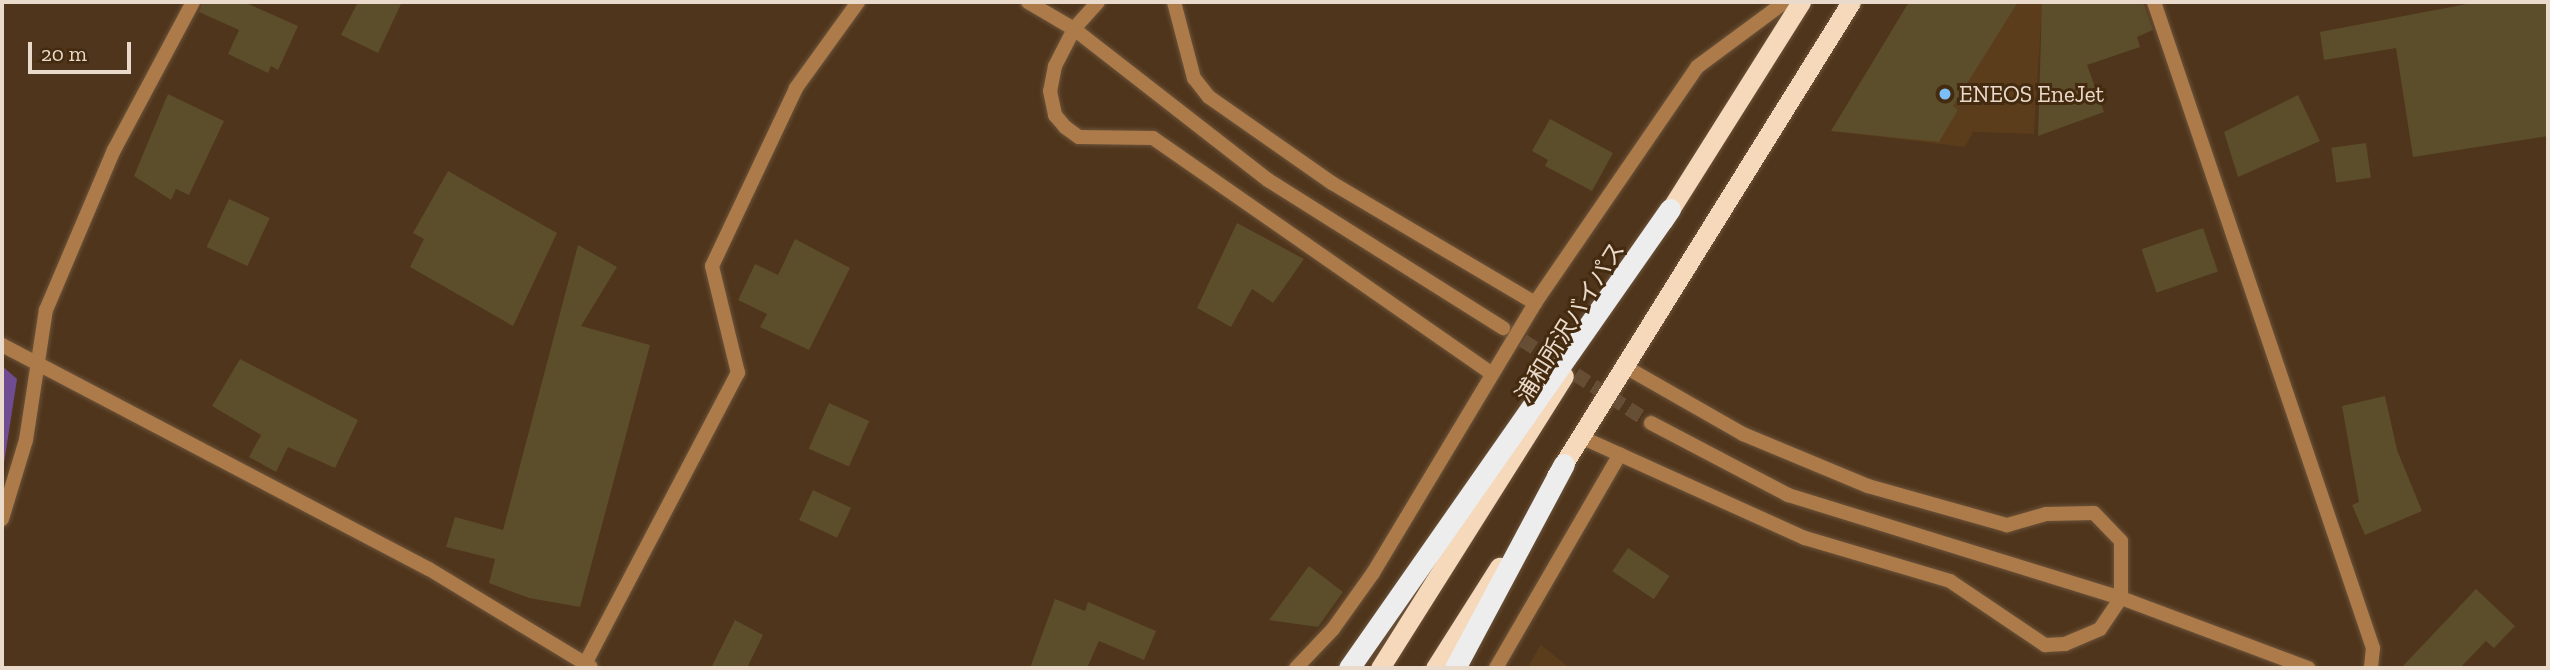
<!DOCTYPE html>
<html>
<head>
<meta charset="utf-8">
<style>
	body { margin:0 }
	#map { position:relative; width:2550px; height:670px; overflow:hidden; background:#4f351b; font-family:"Zilla Slab","Noto Sans JP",serif }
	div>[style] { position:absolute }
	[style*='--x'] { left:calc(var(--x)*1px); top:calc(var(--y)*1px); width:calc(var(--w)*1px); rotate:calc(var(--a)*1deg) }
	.built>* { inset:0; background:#5b3c1b }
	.green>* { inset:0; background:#704d93 }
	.building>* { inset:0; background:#5c4d2b; transform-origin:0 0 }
	.minor-tunnel>* { height:14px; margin-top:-7px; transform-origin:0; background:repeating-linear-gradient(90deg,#664e35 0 14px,transparent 0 21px) }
	.roads { filter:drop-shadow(0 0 2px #6b533b) drop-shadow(0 0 2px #6b533b) }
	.minor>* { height:14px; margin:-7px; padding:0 7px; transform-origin:7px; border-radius:7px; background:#ac7b49 }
	.trunk>* { height:19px; margin:-9.5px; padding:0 9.5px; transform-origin:9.5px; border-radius:9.5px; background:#f6d8ba }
	.motorway>* { height:21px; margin:-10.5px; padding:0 10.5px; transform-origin:10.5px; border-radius:10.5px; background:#ededed }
	.dots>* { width:19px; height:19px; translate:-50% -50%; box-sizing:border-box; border:4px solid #442b10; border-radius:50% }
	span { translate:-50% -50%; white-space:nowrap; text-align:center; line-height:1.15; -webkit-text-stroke:6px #442b10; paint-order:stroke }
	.poi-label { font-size:23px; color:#eadacb }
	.left { translate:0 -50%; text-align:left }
	.street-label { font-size:23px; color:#eadacb }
	.frame { position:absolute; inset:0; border:4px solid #eadacb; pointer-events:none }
	.scale { position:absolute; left:28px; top:42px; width:103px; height:32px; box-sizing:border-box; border:4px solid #eadacb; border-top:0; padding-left:9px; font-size:21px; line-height:24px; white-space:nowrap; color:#eadacb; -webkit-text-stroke:5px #442b10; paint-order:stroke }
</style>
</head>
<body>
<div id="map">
	<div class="built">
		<div style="clip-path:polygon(1909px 2px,2045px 2px,2048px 24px,2041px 24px,2034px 134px,1973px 132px,1965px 147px,1831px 131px)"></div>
		<div style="clip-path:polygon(1541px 644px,1541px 645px,1570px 668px,1527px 668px)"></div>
	</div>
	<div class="green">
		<div style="clip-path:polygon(2px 366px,17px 379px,2px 476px)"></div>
	</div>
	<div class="building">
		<div style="clip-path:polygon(203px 2px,244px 2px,298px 26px,278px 70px,271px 66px,268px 73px,228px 54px,239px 30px,199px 12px)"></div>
		<div style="clip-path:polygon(358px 2px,402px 2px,378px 53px,341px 35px)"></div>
		<div style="clip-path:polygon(1909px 2px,2018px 2px,1953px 106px,1958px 110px,1939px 142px,1831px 131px)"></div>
		<div style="clip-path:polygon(2042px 2px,2143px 2px,2153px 30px,2137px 37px,2140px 47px,2087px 65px,2104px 112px,2038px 136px)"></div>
		<div style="clip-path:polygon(2477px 2px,2548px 2px,2548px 136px,2413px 157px,2396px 48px,2324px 60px,2320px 32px)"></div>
		<div style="clip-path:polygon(168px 94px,224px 121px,189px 195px,176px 189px,171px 200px,134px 176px)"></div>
		<div style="clip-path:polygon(2298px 95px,2320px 141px,2238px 177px,2224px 132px)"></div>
		<div style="clip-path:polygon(1550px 119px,1613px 153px,1592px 191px,1545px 166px,1548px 160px,1532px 151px)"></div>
		<div style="left:2366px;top:143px;width:35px;height:35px;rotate:82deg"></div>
		<div style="clip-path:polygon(448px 171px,557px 233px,513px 326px,410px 267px,424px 239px,413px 233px)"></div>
		<div style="left:229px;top:199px;width:45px;height:53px;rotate:25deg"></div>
		<div style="clip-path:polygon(1237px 223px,1304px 259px,1273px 303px,1252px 289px,1231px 327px,1197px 308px)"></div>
		<div style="left:2203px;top:228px;width:46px;height:65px;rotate:71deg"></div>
		<div style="clip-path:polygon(795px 239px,850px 268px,809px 350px,760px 327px,767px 314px,738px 300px,755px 264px,778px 275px)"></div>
		<div style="clip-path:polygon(578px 245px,617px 267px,581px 326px,650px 345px,580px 607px,529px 598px,489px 583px,495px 559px,446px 547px,455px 517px,503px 530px)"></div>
		<div style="clip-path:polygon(240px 359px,358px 420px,335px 468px,288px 447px,276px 472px,249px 457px,261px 435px,212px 406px)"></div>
		<div style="clip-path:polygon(2385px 396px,2397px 450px,2422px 511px,2365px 535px,2352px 505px,2359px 502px,2342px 406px)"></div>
		<div style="left:829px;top:403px;width:44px;height:50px;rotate:24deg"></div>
		<div style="left:813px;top:490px;width:42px;height:33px;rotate:25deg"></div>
		<div style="left:1628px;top:548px;width:50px;height:28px;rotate:34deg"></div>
		<div style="clip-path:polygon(1309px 566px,1343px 592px,1318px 627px,1269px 620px)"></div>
		<div style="clip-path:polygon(2476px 589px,2515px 626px,2494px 648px,2486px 641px,2460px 668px,2401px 668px)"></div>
		<div style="clip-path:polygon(1055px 599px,1085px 611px,1088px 602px,1156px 631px,1144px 660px,1099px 641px,1087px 668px,1030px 668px)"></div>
		<div style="clip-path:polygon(735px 620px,763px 635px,747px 668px,711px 668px)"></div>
	</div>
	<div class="minor-tunnel">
		<div style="--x:1505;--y:329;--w:174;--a:32.8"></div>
	</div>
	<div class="roads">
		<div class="minor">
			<div style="--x:1028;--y:2;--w:53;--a:30.4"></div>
			<div style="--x:1074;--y:29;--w:246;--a:37.9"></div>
			<div style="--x:1268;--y:180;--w:278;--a:32.2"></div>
			<div style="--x:1098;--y:2;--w:36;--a:132"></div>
			<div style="--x:1074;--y:29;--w:42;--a:117.2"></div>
			<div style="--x:1055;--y:66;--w:25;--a:101"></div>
			<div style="--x:1050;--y:91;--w:25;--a:78"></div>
			<div style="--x:1055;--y:115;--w:16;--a:50"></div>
			<div style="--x:1065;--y:127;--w:17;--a:36"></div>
			<div style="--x:1079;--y:137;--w:74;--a:0.8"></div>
			<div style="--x:1153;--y:138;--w:412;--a:34.8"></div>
			<div style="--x:1174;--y:2;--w:79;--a:75.3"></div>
			<div style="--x:1194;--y:78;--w:24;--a:52"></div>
			<div style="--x:1209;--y:97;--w:150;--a:35"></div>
			<div style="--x:1332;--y:183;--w:236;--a:30.6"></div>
			<div style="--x:2154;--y:2;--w:682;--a:71.27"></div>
			<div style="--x:2373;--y:648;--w:20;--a:96"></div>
			<div style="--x:2;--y:345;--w:482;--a:27.7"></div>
			<div style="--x:429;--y:569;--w:189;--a:31.2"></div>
			<div style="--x:1651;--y:423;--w:155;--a:27.7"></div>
			<div style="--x:1788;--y:495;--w:349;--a:17.2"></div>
			<div style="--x:2121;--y:598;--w:200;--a:20.5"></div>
			<div style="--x:1581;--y:437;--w:246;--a:24.3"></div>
			<div style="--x:1805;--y:538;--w:151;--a:16.5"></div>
			<div style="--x:1950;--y:581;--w:115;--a:34"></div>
			<div style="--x:2045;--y:645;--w:20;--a:-3"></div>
			<div style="--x:2065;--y:644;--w:38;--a:-23"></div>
			<div style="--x:2100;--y:629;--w:37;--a:-56"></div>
			<div style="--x:2121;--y:598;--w:57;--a:-90"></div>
			<div style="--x:2121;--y:541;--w:39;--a:-134"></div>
			<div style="--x:2094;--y:513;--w:48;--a:178.8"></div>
			<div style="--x:2046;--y:514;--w:41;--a:164.2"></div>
			<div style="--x:2007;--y:525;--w:144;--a:-164.3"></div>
			<div style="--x:1868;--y:486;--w:135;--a:-157.4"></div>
			<div style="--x:1743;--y:434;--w:137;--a:-150.3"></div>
			<div style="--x:2;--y:519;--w:83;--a:-73.1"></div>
			<div style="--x:26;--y:440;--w:132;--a:-81.3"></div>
			<div style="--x:46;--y:310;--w:174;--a:-67"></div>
			<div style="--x:114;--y:150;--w:168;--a:-61.9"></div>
			<div style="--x:586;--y:662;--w:327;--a:-62.3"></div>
			<div style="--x:738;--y:373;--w:110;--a:-103.7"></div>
			<div style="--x:712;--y:266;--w:197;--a:-64.7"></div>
			<div style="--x:796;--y:88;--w:106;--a:-54.2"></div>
			<div style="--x:1296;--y:668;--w:54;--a:-46.5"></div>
			<div style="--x:1333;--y:629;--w:69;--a:-54.5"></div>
			<div style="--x:1373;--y:573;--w:315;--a:-59"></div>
			<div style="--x:1535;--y:303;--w:286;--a:-55.5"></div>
			<div style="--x:1697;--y:67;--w:109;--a:-36.5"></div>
			<div style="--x:1496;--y:668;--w:247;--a:-59.9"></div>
		</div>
		<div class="trunk">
			<div style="--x:1663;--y:221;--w:259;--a:-57.8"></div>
			<div style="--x:1556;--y:476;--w:558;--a:-58.1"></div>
			<div style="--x:1380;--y:668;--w:345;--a:-57.8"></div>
			<div style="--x:1435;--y:668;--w:120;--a:-57.6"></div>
		</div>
		<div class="motorway">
			<div style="--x:1349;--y:668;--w:560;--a:-55.03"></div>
			<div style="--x:1455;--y:668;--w:231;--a:-61.9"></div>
		</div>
	</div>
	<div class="dots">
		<div style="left:1945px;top:94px;background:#7bbef8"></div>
	</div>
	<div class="poi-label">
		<span class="left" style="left:1959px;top:94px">ENEOS EneJet</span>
	</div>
	<div class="street-label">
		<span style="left:1570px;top:322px;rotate:-58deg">浦和所沢バイパス</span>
	</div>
	<div class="frame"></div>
	<div class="scale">20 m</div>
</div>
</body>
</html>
